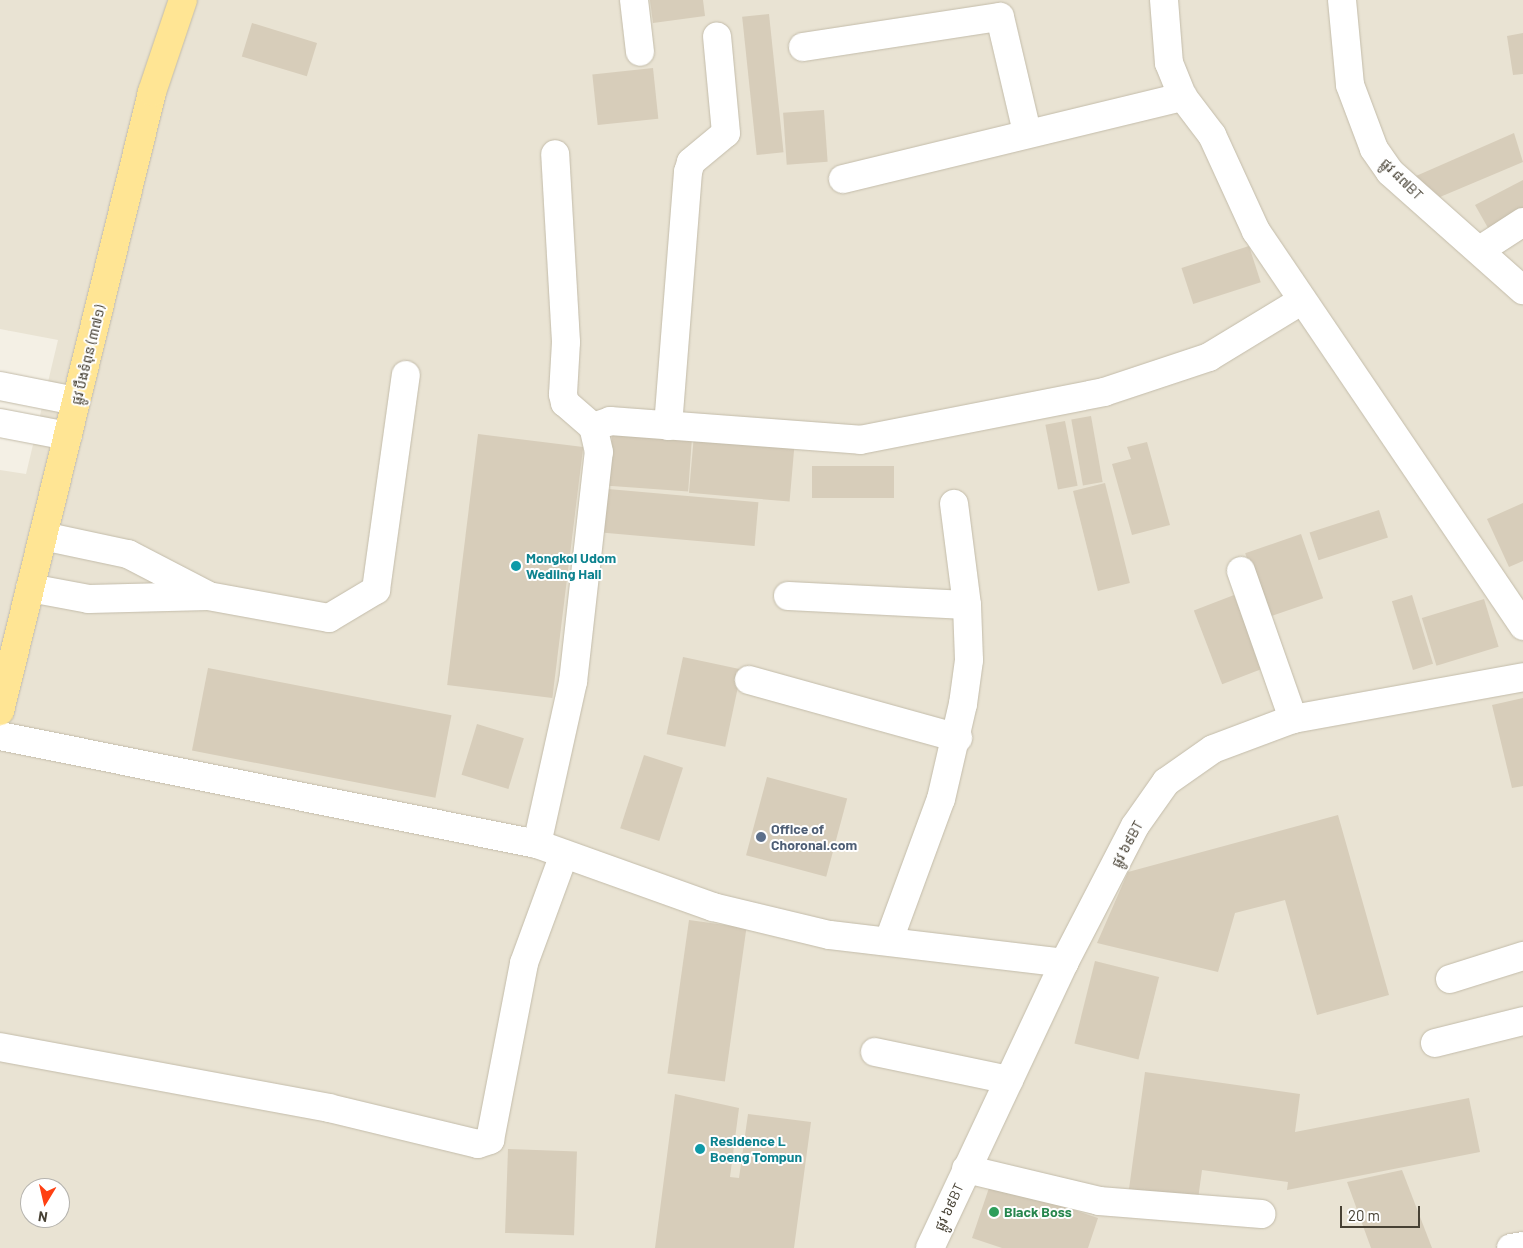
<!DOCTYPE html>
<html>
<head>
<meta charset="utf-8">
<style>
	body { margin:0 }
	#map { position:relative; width:1523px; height:1248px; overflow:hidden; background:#f4f0e5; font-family:Barlow,"Noto Sans Khmer",sans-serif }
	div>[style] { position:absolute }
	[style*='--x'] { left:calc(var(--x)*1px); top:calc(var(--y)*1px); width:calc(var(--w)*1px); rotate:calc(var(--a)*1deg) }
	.residential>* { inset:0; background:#e9e3d3 }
	.building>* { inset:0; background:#d7cdba; transform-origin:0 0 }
	.roads { filter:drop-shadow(0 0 1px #c3bcaa) drop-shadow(0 0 1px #c3bcaa) }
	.minor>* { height:28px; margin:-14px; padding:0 14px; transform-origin:14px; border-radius:14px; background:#fff }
	.major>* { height:28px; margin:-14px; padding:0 14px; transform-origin:14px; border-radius:14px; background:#ffe594 }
	.dots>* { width:14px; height:14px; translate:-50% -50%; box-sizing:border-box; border:2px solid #fff; border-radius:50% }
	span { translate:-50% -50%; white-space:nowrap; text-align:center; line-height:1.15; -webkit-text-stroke:4px #fff; paint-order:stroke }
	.street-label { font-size:14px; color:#474134 }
	.culture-label { font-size:14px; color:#0d838f; font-weight:700 }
	.left { translate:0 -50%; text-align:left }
	.service-label { font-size:14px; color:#4e5e75; font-weight:700 }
	.leisure-label { font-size:14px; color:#27864d; font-weight:700 }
	.north { position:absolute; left:20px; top:1178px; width:50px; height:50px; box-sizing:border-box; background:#fff; border:1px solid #b5b3ae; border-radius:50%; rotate:189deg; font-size:14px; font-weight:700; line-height:20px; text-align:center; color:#474134 }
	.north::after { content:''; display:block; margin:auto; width:18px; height:22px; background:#ff4012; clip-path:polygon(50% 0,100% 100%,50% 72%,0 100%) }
	.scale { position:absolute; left:1340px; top:1206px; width:80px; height:22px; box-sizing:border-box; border:2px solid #474134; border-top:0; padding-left:6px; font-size:15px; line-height:18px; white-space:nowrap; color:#474134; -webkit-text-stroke:4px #fff; paint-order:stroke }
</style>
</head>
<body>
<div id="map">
	<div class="residential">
		<div style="clip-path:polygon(evenodd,0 0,1523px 0,1523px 1248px,0 1248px,0 470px,26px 474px,58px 340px,0 329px,0 0,30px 1188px,60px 1188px,60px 1218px,30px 1218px,30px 1188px)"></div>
	</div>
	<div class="building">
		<div style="clip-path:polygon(650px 0,703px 0,705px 16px,653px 23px)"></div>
		<div style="left:769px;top:14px;width:139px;height:27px;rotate:84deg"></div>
		<div style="left:252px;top:23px;width:68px;height:35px;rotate:17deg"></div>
		<div style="clip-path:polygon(1523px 33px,1523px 74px,1513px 75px,1507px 36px)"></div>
		<div style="left:653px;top:68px;width:51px;height:61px;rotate:84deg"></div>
		<div style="left:824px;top:110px;width:52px;height:41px;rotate:86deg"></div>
		<div style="clip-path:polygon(1514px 133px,1523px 162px,1440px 197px,1416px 176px)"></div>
		<div style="clip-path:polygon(1523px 180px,1523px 210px,1488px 228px,1475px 205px)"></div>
		<div style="left:1249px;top:246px;width:38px;height:71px;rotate:72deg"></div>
		<div style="left:1091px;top:416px;width:67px;height:20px;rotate:80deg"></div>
		<div style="left:1065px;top:421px;width:66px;height:20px;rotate:79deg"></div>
		<div style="left:478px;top:434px;width:106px;height:253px;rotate:7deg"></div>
		<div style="left:612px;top:434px;width:80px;height:52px;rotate:4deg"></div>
		<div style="left:694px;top:435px;width:101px;height:58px;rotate:5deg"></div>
		<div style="clip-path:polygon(1147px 442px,1170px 525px,1132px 535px,1112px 464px,1131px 459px,1127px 447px)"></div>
		<div style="left:812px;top:466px;width:82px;height:32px"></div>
		<div style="left:1105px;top:483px;width:103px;height:33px;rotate:76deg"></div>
		<div style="left:608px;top:489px;width:151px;height:44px;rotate:5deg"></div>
		<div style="clip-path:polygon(1523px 503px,1523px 561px,1509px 567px,1487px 519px)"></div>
		<div style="left:1379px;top:510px;width:29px;height:73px;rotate:72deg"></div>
		<div style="left:1301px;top:534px;width:68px;height:59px;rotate:71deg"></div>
		<div style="left:1234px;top:595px;width:79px;height:43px;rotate:69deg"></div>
		<div style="left:1412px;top:595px;width:72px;height:21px;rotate:73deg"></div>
		<div style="left:1484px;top:599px;width:50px;height:65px;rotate:73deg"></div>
		<div style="left:683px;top:657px;width:60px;height:79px;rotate:12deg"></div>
		<div style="left:208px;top:668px;width:248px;height:84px;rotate:11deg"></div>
		<div style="clip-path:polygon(1523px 698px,1523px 786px,1512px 788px,1492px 705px)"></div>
		<div style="left:477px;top:724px;width:49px;height:53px;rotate:17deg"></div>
		<div style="left:644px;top:755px;width:41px;height:77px;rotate:18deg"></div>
		<div style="left:767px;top:777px;width:83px;height:81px;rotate:15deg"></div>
		<div style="clip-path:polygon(1338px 815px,1389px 995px,1317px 1015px,1285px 900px,1235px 913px,1218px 972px,1097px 943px,1128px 872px)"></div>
		<div style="left:689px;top:920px;width:58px;height:155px;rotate:8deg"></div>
		<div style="left:1095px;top:961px;width:66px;height:85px;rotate:14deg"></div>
		<div style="clip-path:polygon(1145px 1072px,1300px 1094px,1295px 1132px,1469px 1098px,1480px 1152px,1287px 1190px,1288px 1182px,1202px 1170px,1198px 1199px,1129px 1189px)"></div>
		<div style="clip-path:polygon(675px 1094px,739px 1108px,730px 1177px,739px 1178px,748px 1114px,811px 1122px,794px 1248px,655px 1248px)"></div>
		<div style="left:508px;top:1149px;width:69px;height:84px;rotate:2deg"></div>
		<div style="clip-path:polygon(1402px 1170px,1432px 1248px,1371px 1248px,1347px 1182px)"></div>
		<div style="clip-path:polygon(991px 1182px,1098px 1218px,1088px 1248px,1002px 1248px,972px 1238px)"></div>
	</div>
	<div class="roads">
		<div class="minor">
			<div style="--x:634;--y:0;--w:52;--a:83.4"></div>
			<div style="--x:1164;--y:0;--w:63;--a:85.5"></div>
			<div style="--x:1169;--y:63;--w:37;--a:68"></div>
			<div style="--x:1183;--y:97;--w:48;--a:52.7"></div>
			<div style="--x:1212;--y:135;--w:106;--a:65.4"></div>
			<div style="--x:1256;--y:231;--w:477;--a:55.9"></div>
			<div style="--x:1342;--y:0;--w:85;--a:84.6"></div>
			<div style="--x:1350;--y:85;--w:68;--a:69.4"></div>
			<div style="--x:1374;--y:149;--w:28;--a:55"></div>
			<div style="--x:1390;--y:172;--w:178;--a:41.6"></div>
			<div style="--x:803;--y:47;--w:199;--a:-8.7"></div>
			<div style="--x:1000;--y:17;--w:118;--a:76.8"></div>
			<div style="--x:843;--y:179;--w:350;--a:-13.6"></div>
			<div style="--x:1480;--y:250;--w:51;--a:-33.1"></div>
			<div style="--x:0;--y:386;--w:77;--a:11.2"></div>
			<div style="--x:0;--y:423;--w:69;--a:10.8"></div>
			<div style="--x:668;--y:426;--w:255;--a:-85.5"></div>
			<div style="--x:688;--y:172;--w:10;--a:-73"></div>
			<div style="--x:691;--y:162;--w:45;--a:-39.6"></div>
			<div style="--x:726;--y:133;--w:97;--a:-95.3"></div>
			<div style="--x:593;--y:427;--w:18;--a:-19"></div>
			<div style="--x:610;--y:421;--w:251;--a:4.3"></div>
			<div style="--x:860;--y:440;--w:249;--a:-11.1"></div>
			<div style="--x:1104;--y:392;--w:111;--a:-18.4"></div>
			<div style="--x:1209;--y:357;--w:108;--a:-31.3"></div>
			<div style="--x:43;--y:536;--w:87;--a:12"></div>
			<div style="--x:128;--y:554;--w:89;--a:27.4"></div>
			<div style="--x:1241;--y:571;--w:157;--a:70.6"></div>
			<div style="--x:30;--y:588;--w:60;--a:10.6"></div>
			<div style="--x:89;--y:599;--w:119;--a:-1.4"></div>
			<div style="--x:208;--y:596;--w:123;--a:10.3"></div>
			<div style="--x:329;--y:618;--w:55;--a:-30.8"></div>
			<div style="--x:376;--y:590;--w:217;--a:-82.1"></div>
			<div style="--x:788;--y:596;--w:179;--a:2.9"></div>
			<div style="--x:749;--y:680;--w:217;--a:15.5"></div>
			<div style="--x:0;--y:736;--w:548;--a:11.37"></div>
			<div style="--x:537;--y:844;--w:187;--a:19.7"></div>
			<div style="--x:713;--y:907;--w:120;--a:13.5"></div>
			<div style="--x:830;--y:935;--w:236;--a:6.8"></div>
			<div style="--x:537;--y:844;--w:166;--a:-77.5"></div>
			<div style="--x:573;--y:682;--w:231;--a:-83.6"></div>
			<div style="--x:599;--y:452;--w:26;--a:-103"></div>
			<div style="--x:593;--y:427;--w:37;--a:-139"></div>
			<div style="--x:565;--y:403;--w:9;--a:-103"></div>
			<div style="--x:563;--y:394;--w:52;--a:-86.7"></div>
			<div style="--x:566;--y:342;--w:188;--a:-93.3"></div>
			<div style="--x:889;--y:940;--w:150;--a:-69.8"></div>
			<div style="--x:941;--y:799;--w:98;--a:-77"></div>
			<div style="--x:963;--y:704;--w:44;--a:-82.2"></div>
			<div style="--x:969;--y:660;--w:55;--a:-92.1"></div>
			<div style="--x:967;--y:605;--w:102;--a:-97.3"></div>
			<div style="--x:1450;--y:979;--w:77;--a:-17.5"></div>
			<div style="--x:1435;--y:1043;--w:91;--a:-14"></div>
			<div style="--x:0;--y:1047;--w:335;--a:10.5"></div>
			<div style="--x:329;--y:1108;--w:153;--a:13.6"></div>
			<div style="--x:478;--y:1144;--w:13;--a:-18"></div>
			<div style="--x:490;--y:1140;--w:180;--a:-79.1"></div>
			<div style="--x:524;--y:963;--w:116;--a:-69.8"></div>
			<div style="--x:875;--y:1052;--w:137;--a:11.8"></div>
			<div style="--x:966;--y:1169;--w:137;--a:13.5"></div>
			<div style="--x:1099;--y:1201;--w:163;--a:4.6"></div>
			<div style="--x:930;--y:1248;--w:315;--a:-64.8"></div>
			<div style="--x:1064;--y:963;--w:154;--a:-62.6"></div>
			<div style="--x:1135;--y:826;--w:54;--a:-54.8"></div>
			<div style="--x:1166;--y:782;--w:57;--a:-35.1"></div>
			<div style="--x:1213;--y:749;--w:85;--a:-20.6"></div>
			<div style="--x:1293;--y:719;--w:234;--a:-10.3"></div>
			<div style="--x:1511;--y:1248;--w:12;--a:-9"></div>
		</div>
		<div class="major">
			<div style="--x:0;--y:711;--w:637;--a:-76.2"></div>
			<div style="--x:152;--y:92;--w:97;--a:-71.4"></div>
		</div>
	</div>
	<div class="dots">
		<div style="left:516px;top:566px;background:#0f9aa8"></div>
		<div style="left:761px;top:837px;background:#5c6f8a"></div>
		<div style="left:700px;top:1149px;background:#0f9aa8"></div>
		<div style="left:994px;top:1212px;background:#2e9e5b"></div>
	</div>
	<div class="street-label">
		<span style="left:1402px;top:179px;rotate:45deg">ផ្លូវ ៨៧BT</span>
		<span style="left:88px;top:355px;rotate:-76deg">ផ្លូវ បឹងទំពុន (៣៧១)</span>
		<span style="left:1127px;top:844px;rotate:-61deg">ផ្លូវ ៦៩BT</span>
		<span style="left:949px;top:1207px;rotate:-65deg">ផ្លូវ ៦៩BT</span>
	</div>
	<div class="culture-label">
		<span class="left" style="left:526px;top:566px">Mongkol Udom<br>Wediing Hall</span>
		<span class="left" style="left:710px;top:1149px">Residence L<br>Boeng Tompun</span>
	</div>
	<div class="service-label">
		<span class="left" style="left:771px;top:837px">Office of<br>Choronai.com</span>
	</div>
	<div class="leisure-label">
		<span class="left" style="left:1004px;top:1212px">Black Boss</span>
	</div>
	<div class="north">N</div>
	<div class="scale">20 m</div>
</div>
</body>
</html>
